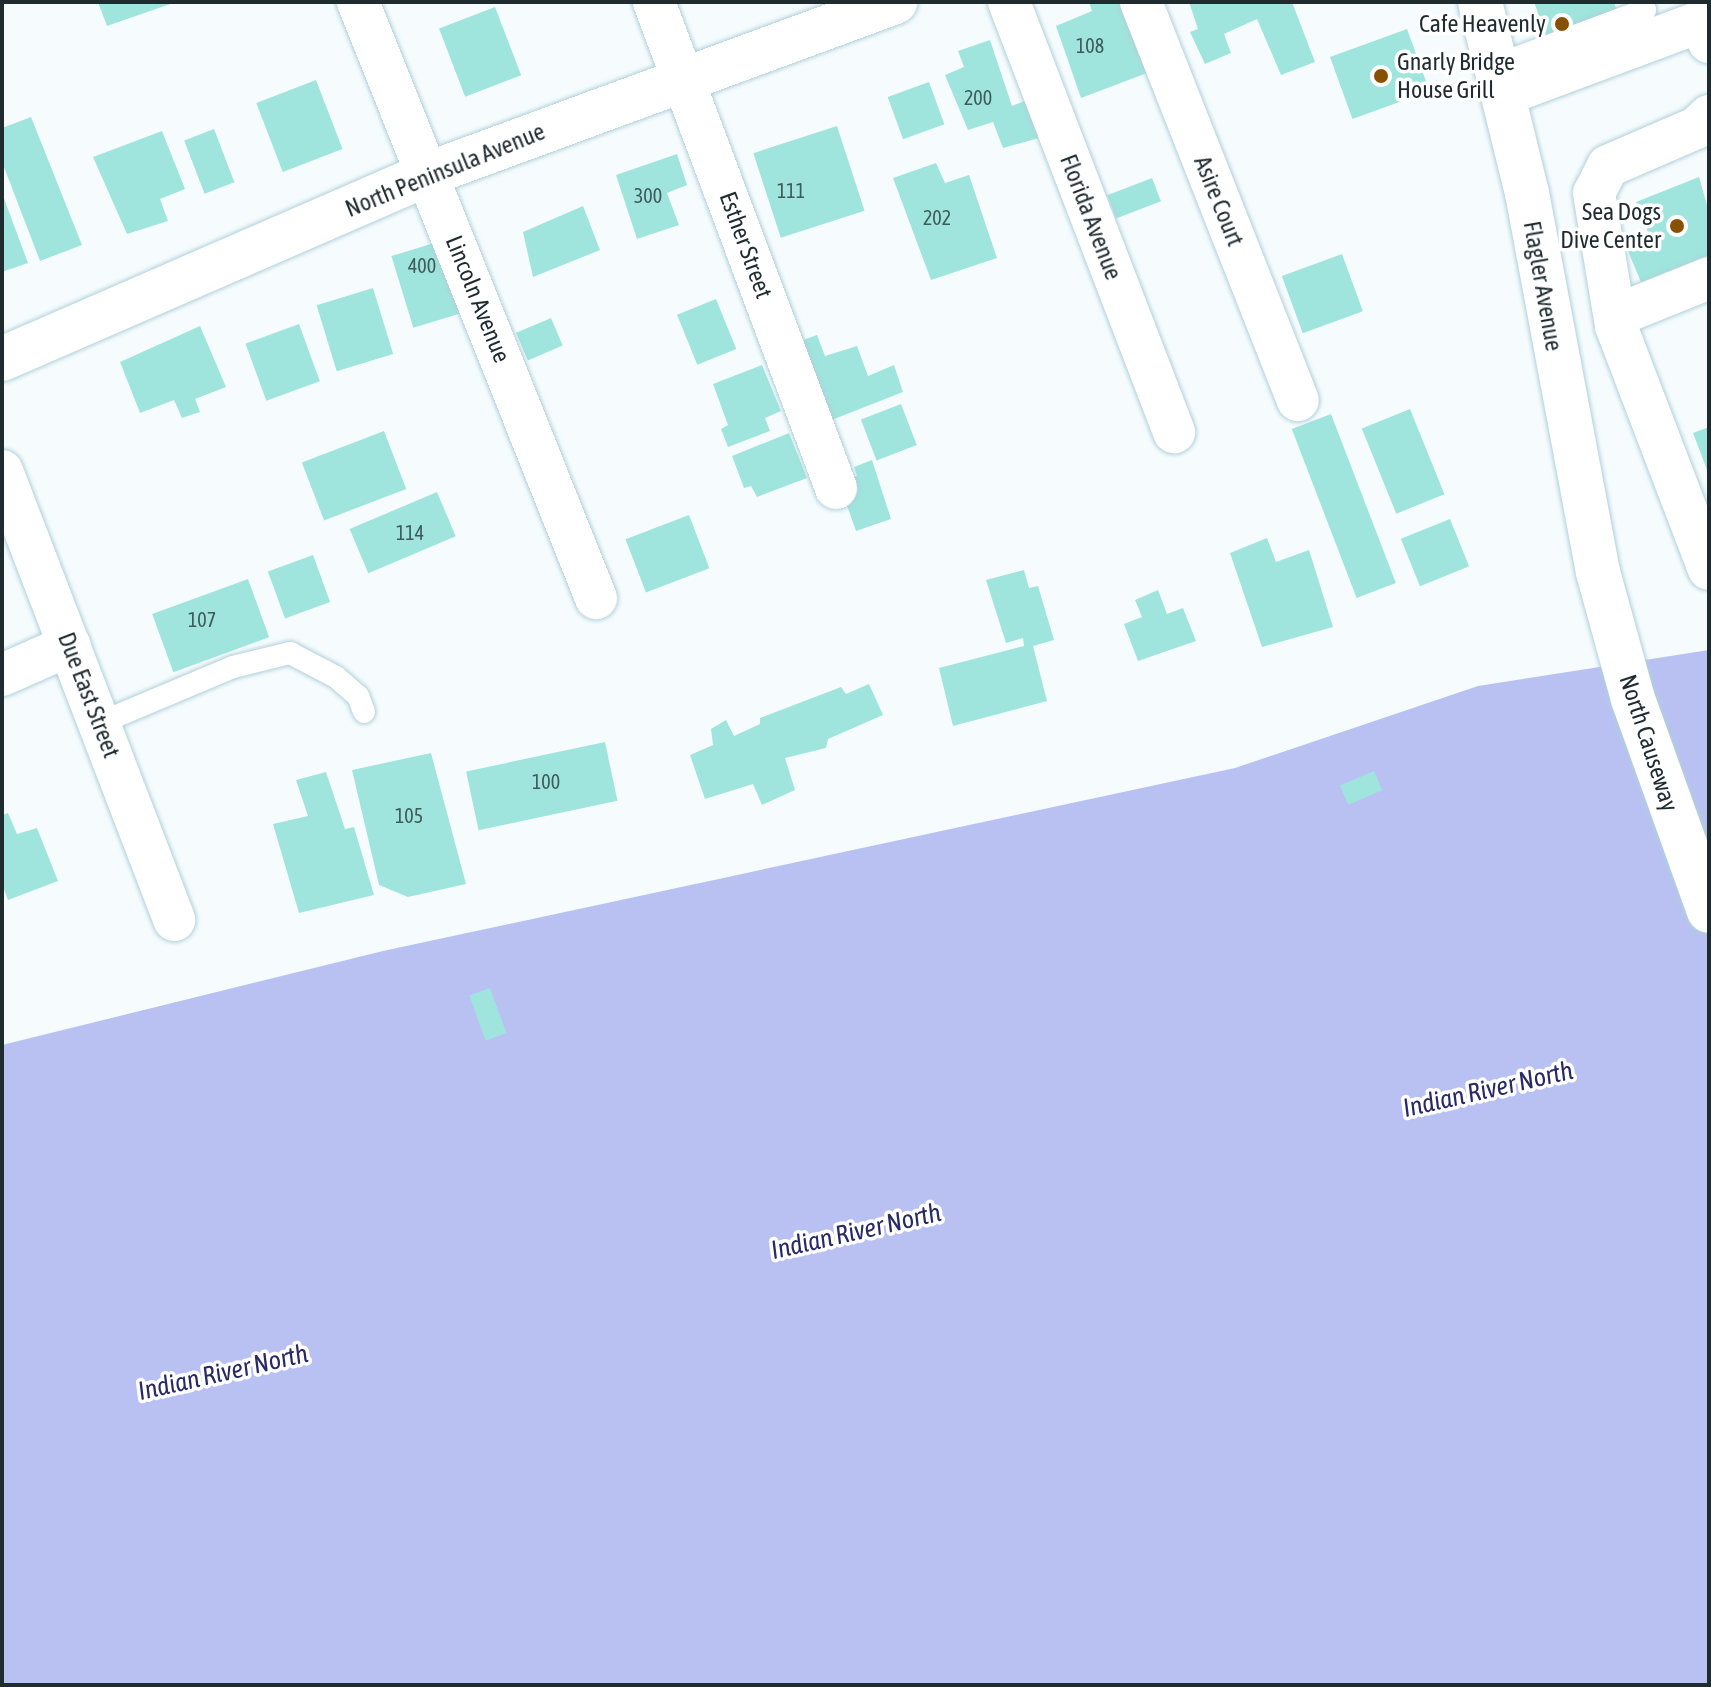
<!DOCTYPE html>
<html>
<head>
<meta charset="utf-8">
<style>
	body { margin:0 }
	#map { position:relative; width:1711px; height:1687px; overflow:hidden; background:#f6fcfe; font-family:"Asap Condensed",sans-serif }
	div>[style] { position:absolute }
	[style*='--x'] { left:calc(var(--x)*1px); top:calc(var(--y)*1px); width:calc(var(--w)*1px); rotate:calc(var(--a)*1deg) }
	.water>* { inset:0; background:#b9c1f3 }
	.building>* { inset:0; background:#9fe5dd; transform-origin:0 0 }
	.roads { filter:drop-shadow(0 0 2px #b0d0da) drop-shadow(0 0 2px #b0d0da) }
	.lane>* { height:22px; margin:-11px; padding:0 11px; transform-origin:11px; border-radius:11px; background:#fff }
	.street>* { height:42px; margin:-21px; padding:0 21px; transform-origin:21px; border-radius:21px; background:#fff }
	.secondary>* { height:44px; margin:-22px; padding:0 22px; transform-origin:22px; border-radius:22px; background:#fff }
	.dots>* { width:22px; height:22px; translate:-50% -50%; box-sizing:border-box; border:4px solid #fff; border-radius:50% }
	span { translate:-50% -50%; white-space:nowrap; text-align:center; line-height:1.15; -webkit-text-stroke:7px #fff; paint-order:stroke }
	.number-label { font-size:20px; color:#3f5a5a }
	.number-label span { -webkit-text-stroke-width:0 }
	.poi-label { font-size:24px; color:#1f2b2f }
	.right { translate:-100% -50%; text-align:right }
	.left { translate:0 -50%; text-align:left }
	.street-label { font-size:24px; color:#1f2b2f }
	.water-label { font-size:26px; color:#282a65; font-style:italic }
	.frame { position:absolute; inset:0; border:4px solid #1f2b2f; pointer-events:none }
</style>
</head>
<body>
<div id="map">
	<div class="water">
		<div style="clip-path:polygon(1709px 650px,1709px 1685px,2px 1685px,2px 1045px,383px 951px,1235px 768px,1478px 686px)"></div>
	</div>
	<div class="building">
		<div style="clip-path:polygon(98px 2px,176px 2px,107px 26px)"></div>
		<div style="clip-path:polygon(1089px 2px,1122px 2px,1147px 73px,1081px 98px,1056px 26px,1092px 11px)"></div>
		<div style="clip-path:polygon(1189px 2px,1292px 2px,1315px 62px,1281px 75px,1257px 19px,1224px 34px,1231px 53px,1205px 64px,1190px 32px,1198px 29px)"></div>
		<div style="clip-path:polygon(1534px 2px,1614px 2px,1617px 11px,1547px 38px)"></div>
		<div style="left:495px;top:7px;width:73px;height:60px;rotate:69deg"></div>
		<div style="left:1407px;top:29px;width:66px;height:82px;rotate:70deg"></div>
		<div style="clip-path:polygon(990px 40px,1012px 106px,1027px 100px,1039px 138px,1003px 148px,993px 122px,968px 130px,945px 75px,964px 67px,958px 51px)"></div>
		<div style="left:316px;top:80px;width:74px;height:64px;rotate:69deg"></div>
		<div style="left:929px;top:82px;width:45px;height:44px;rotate:70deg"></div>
		<div style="clip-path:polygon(31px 117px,82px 245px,40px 261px,2px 162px,2px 128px)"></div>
		<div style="left:837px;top:126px;width:89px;height:88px;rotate:72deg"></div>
		<div style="left:214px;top:129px;width:57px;height:32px;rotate:69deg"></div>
		<div style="clip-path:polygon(162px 131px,185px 189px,160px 199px,168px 221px,127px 234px,93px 157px)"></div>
		<div style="clip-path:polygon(677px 154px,687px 185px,667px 193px,679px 225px,637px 239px,616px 175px)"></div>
		<div style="clip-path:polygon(936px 163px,945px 183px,969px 175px,997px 258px,931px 280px,893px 178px)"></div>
		<div style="clip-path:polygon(1699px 177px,1709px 212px,1709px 255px,1641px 282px,1627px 249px,1651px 240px,1636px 202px)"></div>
		<div style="left:1152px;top:178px;width:25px;height:48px;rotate:69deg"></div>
		<div style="clip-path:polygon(2px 193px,28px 263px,2px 272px)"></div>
		<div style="clip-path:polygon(583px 206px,600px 250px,533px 277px,523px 232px)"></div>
		<div style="left:444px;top:240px;width:75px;height:55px;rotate:73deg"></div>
		<div style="left:1342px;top:254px;width:61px;height:64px;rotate:70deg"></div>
		<div style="left:373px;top:288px;width:69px;height:59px;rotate:73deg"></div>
		<div style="left:716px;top:299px;width:54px;height:42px;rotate:68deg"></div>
		<div style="left:551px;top:318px;width:30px;height:38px;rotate:67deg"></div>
		<div style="left:299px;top:324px;width:61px;height:57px;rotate:70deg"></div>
		<div style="clip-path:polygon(200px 326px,226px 387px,195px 399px,200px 412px,182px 418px,174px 400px,140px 413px,120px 362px)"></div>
		<div style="clip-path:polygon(817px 335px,825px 356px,857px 346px,868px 376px,894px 365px,903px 392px,824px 423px,795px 343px)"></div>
		<div style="clip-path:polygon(762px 365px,781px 411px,765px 418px,770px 431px,728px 447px,721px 429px,728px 425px,713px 384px)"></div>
		<div style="left:901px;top:404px;width:44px;height:43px;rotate:69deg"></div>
		<div style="left:1410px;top:409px;width:92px;height:52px;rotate:68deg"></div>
		<div style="left:1331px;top:414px;width:181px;height:42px;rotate:69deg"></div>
		<div style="clip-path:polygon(1709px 427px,1709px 475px,1693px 433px)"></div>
		<div style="left:384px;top:431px;width:62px;height:88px;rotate:69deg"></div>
		<div style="clip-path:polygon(789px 433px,807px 478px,757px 497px,751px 486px,744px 488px,732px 456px)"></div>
		<div style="clip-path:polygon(872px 460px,891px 519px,856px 531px,839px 483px,857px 476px,854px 467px)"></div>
		<div style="left:437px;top:492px;width:48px;height:95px;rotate:67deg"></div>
		<div style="left:689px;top:515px;width:57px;height:68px;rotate:69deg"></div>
		<div style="left:1450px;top:519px;width:51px;height:53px;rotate:68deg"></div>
		<div style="clip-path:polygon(1267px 538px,1276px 562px,1309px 550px,1333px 627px,1262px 647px,1230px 553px)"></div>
		<div style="left:313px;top:555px;width:50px;height:48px;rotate:70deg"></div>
		<div style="clip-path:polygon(1024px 570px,1029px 588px,1038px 586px,1054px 640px,1033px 646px,1047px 701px,953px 726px,939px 668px,1024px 646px,1023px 638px,1006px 643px,986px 580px)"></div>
		<div style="left:248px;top:579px;width:62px;height:102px;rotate:70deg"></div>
		<div style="clip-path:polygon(1158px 590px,1167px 614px,1183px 608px,1196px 641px,1138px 661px,1124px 624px,1142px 617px,1135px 600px)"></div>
		<div style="clip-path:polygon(869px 684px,883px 715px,828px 739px,826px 748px,785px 758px,795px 790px,762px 805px,753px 784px,705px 799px,690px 755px,713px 745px,711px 729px,726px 720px,734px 736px,760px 724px,760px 718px,841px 687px,846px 694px)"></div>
		<div style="left:605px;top:742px;width:60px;height:142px;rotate:78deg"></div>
		<div style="clip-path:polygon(431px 753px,466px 884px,408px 897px,379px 885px,352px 770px)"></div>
		<div style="left:1374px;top:771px;width:21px;height:37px;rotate:67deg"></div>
		<div style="clip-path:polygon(326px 772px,345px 829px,354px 827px,374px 895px,299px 913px,273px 824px,308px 816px,296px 780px)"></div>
		<div style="clip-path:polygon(8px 813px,17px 834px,37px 828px,58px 881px,8px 900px,2px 884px,2px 815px)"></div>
		<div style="left:490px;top:988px;width:48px;height:22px;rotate:70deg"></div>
	</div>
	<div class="roads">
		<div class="lane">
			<div style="--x:1497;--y:65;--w:158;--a:-20.4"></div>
			<div style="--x:1645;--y:10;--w:9;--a:-111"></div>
			<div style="--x:100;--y:723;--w:144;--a:-22.8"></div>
			<div style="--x:233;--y:667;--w:59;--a:-13.8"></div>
			<div style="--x:290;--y:653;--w:52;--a:27.6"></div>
			<div style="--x:336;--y:677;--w:29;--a:41"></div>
			<div style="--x:358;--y:696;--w:17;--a:69"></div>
		</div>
		<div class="street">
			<div style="--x:358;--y:2;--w:642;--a:68.23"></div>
			<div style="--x:654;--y:2;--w:519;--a:69.47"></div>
			<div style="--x:1009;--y:2;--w:461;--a:69"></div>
			<div style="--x:1141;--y:2;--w:428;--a:68.5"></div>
			<div style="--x:1506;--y:94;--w:207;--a:-20.4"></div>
			<div style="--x:1700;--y:22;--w:22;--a:66"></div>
			<div style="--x:1709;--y:116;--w:18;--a:137"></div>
			<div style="--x:1696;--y:128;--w:96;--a:156.6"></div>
			<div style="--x:1608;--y:166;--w:30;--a:117"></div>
			<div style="--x:1594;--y:193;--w:135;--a:80.6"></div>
			<div style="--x:1616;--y:326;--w:260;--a:69.1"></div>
			<div style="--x:1615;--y:316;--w:101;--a:-22"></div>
			<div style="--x:2;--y:471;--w:481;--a:69"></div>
			<div style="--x:2;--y:675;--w:74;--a:-23.8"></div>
		</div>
		<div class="secondary">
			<div style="--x:1480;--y:2;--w:197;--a:76.2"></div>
			<div style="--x:1527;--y:193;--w:386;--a:79.4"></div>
			<div style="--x:1598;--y:572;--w:132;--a:74.6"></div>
			<div style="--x:1633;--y:699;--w:225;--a:70.3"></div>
			<div style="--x:2;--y:359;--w:464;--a:-23.5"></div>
			<div style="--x:428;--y:174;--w:498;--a:-20.2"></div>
		</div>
	</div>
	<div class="dots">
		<div style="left:1562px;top:24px;background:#885102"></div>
		<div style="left:1381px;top:76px;background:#885102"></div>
		<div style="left:1677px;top:226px;background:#885102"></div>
	</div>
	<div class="number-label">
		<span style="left:1090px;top:45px">108</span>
		<span style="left:978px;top:97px">200</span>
		<span style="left:791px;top:190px">111</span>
		<span style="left:648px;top:195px">300</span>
		<span style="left:937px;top:217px">202</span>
		<span style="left:422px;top:265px">400</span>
		<span style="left:410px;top:532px">114</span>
		<span style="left:202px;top:619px">107</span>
		<span style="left:546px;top:781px">100</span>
		<span style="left:409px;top:815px">105</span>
	</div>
	<div class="poi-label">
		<span class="right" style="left:1546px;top:24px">Cafe Heavenly</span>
		<span class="left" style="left:1397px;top:76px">Gnarly Bridge<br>House Grill</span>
		<span class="right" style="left:1661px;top:226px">Sea Dogs<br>Dive Center</span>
	</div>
	<div class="street-label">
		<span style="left:445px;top:170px;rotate:-22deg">North Peninsula Avenue</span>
		<span style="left:1219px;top:201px;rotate:68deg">Asire Court</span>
		<span style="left:1091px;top:217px;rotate:69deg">Florida Avenue</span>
		<span style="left:746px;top:245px;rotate:70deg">Esther Street</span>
		<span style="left:1543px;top:286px;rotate:80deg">Flagler Avenue</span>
		<span style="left:478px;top:299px;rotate:68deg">Lincoln Avenue</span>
		<span style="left:89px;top:695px;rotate:69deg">Due East Street</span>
		<span style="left:1649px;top:743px;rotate:72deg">North Causeway</span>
	</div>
	<div class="water-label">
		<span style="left:1488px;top:1090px;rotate:-13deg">Indian River North</span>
		<span style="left:856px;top:1232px;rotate:-13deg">Indian River North</span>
		<span style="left:223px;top:1373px;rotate:-13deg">Indian River North</span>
	</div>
	<div class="frame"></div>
</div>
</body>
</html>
